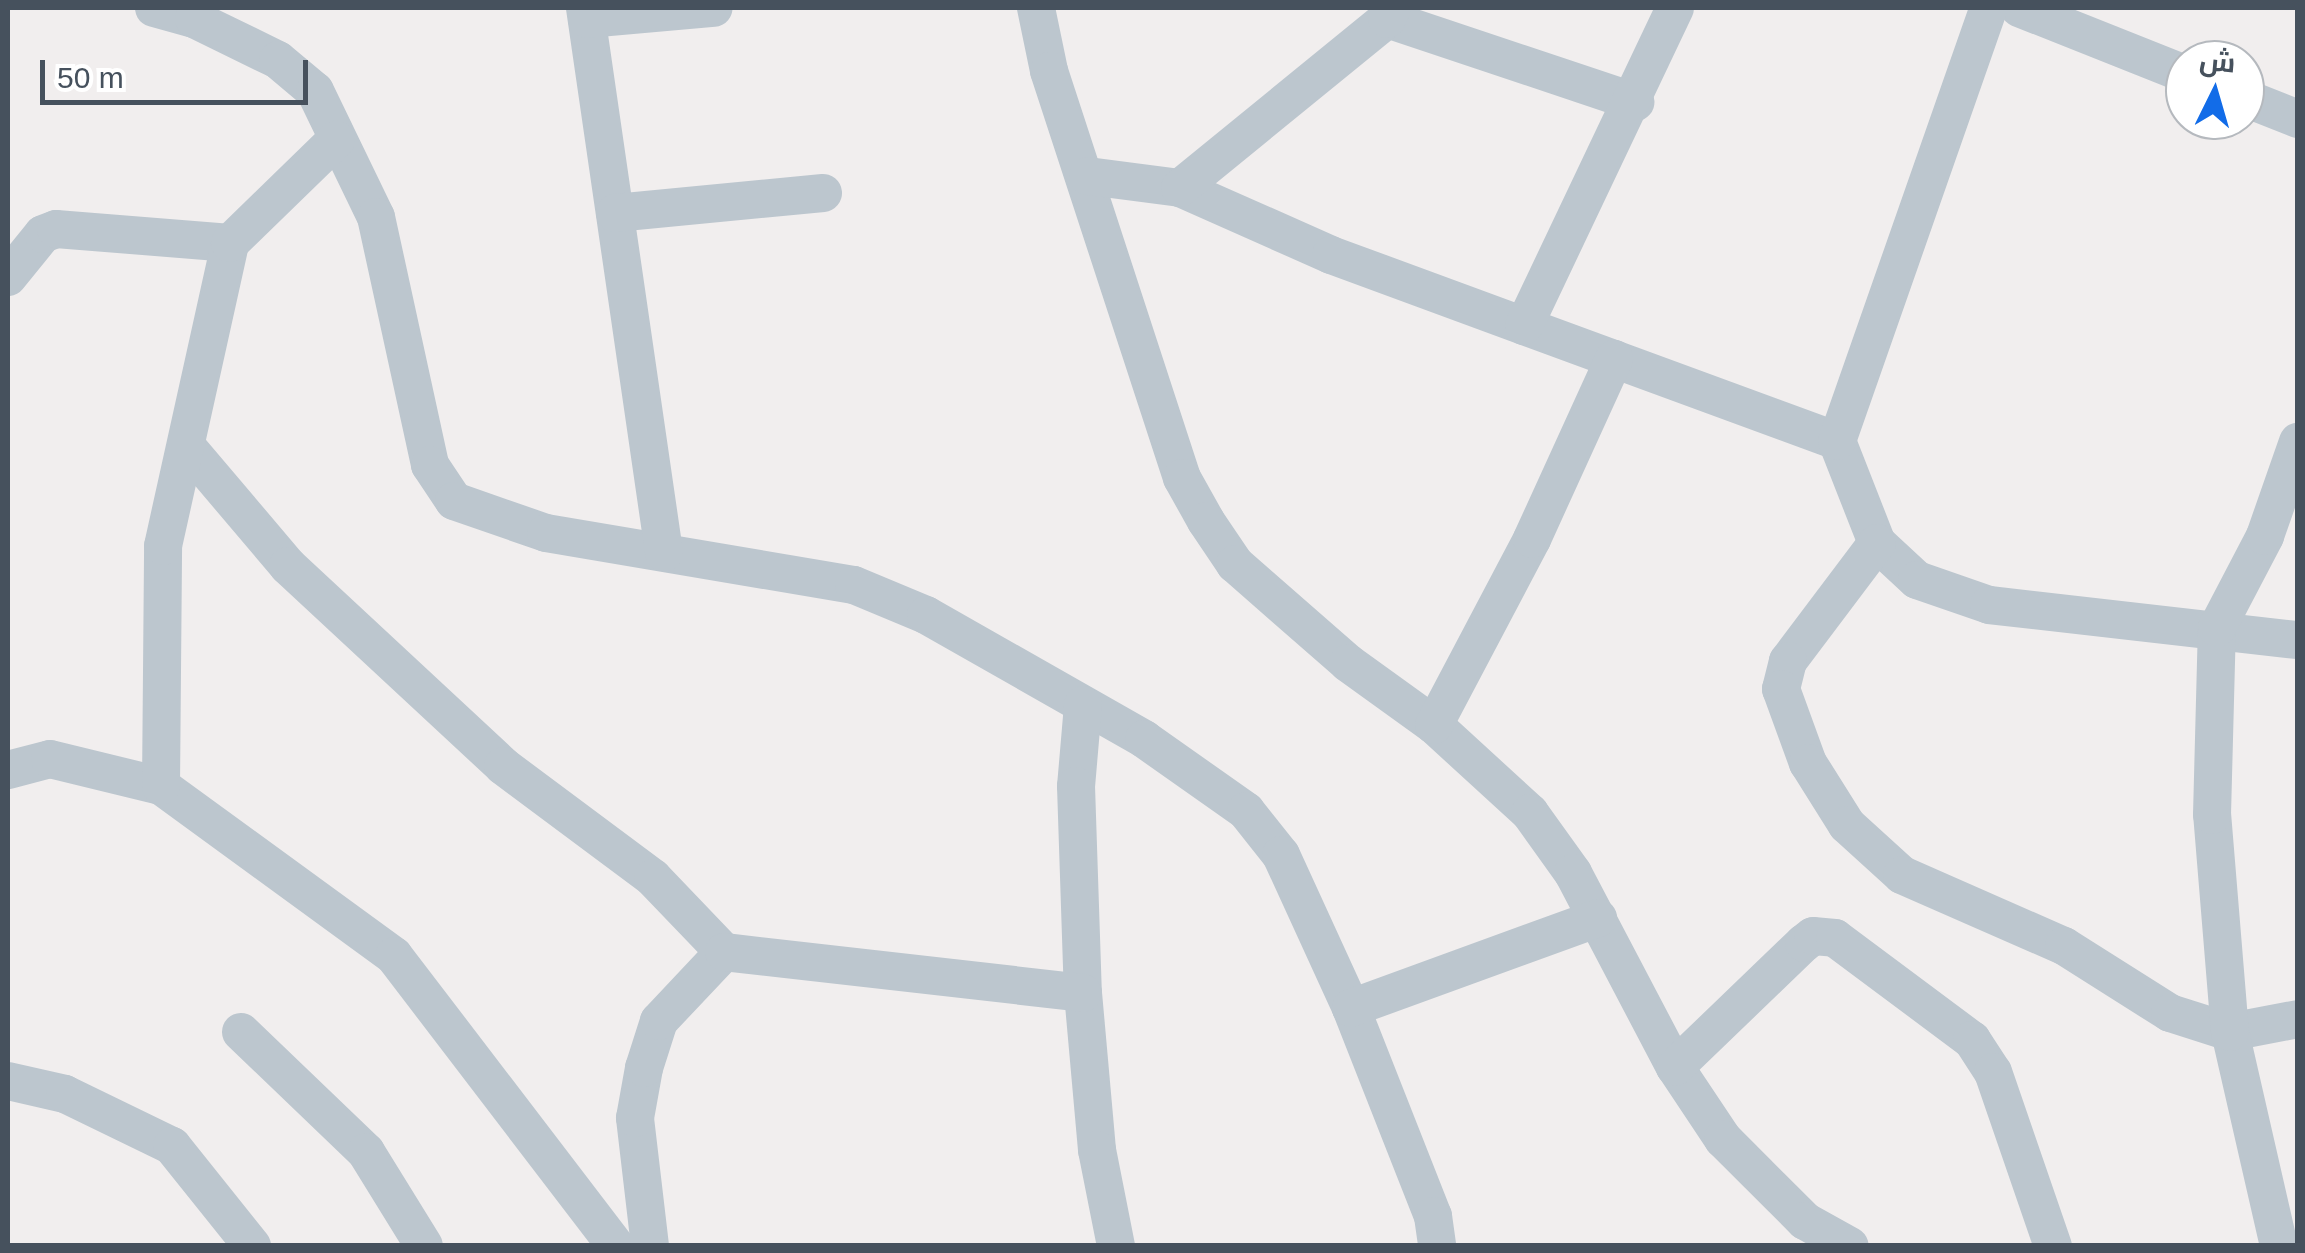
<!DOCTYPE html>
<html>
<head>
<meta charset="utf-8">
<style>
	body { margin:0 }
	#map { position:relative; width:2305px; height:1253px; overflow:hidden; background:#f1eeee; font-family:Helvetica,Cairo,sans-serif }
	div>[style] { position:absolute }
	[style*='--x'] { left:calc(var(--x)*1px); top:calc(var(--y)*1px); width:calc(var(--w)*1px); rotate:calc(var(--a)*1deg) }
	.minor>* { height:38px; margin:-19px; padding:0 19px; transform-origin:19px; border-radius:19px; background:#bcc6ce }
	span { translate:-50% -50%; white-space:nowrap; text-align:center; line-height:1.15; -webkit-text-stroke:8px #fff; paint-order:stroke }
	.frame { position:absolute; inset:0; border:10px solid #46515d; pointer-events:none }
	.north { position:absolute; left:2165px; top:40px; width:100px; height:100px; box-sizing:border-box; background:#fff; border:2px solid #b5b9be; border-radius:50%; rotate:5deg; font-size:28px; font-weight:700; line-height:40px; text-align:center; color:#46515d }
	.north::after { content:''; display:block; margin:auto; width:35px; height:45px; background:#126ce8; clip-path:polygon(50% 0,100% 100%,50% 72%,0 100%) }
	.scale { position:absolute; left:40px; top:60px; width:268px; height:45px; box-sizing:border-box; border:5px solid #46515d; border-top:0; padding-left:12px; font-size:30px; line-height:35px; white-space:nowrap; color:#46515d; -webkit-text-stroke:8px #fff; paint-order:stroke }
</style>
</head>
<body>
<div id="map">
	<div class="minor">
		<div style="--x:154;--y:8;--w:41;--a:15.4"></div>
		<div style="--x:194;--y:19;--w:93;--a:26"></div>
		<div style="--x:278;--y:60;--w:48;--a:40"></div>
		<div style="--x:315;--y:91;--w:140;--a:64.2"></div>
		<div style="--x:376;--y:217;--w:254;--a:77.7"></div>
		<div style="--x:430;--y:465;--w:43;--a:56.3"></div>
		<div style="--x:454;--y:501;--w:97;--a:19.2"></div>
		<div style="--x:546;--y:533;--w:312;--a:9.6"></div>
		<div style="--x:854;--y:585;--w:78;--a:22.6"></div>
		<div style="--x:926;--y:615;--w:251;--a:29.6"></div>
		<div style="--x:1144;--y:739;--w:125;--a:35.2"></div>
		<div style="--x:1246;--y:811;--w:56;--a:51.5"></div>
		<div style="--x:1281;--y:855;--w:168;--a:65.4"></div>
		<div style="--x:1351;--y:1008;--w:224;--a:68.5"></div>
		<div style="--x:1433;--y:1216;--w:30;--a:82"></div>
		<div style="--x:585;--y:8;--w:550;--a:81.74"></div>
		<div style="--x:1036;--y:8;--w:64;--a:78.3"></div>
		<div style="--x:1049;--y:71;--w:428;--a:71.9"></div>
		<div style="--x:1182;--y:478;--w:49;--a:60.8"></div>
		<div style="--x:1206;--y:521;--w:52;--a:56"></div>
		<div style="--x:1235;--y:564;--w:150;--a:41.2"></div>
		<div style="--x:1348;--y:663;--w:106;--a:35.8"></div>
		<div style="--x:1434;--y:725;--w:130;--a:42.5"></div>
		<div style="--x:1530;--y:813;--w:74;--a:54.4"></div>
		<div style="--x:1573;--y:873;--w:219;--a:62.3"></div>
		<div style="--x:1675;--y:1067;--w:87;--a:56.3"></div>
		<div style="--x:1723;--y:1139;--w:116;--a:45"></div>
		<div style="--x:1805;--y:1221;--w:51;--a:29.1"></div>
		<div style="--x:2019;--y:8;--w:179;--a:21.7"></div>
		<div style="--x:587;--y:19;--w:127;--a:-5"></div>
		<div style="--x:1387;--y:19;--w:262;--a:18.5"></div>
		<div style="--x:2245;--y:98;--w:57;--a:21.6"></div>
		<div style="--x:1088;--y:176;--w:93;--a:7.4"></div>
		<div style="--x:1180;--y:188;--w:165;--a:23.9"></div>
		<div style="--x:1331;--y:255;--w:539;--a:20.18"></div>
		<div style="--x:1837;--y:441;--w:110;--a:68.6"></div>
		<div style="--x:1877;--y:543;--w:54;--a:42.8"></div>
		<div style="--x:1917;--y:580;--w:76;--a:19.1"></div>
		<div style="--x:1989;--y:605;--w:311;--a:6.5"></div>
		<div style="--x:1180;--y:188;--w:267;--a:-39.2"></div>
		<div style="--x:1387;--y:19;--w:12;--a:-66"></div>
		<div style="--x:615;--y:213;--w:209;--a:-5.5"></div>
		<div style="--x:8;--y:277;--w:55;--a:-50.9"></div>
		<div style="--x:43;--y:234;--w:14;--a:-21"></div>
		<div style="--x:56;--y:229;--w:175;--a:4.6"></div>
		<div style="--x:1524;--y:326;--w:352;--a:-64.6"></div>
		<div style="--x:1837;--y:441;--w:459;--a:-70.7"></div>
		<div style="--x:188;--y:448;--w:155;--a:49.7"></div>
		<div style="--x:288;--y:566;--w:294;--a:42.9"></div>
		<div style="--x:503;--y:766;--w:187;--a:36.7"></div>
		<div style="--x:653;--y:878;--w:103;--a:46.2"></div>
		<div style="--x:1877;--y:543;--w:148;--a:127"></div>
		<div style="--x:1788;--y:661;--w:29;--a:104"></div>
		<div style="--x:1781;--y:689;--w:79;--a:70"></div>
		<div style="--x:1808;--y:763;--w:73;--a:57.8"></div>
		<div style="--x:1847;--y:825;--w:74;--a:42.3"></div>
		<div style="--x:1902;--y:875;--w:177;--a:23.7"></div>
		<div style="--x:2064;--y:946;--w:125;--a:32.3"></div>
		<div style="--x:2170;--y:1013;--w:63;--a:17.6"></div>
		<div style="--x:2230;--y:1032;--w:69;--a:-10.8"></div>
		<div style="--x:1083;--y:705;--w:81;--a:94.9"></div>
		<div style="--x:1076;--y:786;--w:207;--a:88.1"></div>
		<div style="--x:1083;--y:993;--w:158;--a:84.9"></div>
		<div style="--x:1097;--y:1150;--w:98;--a:78.8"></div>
		<div style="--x:1434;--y:725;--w:210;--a:-62.2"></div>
		<div style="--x:1532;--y:539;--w:198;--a:-65.5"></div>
		<div style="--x:8;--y:770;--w:43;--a:-14.7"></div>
		<div style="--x:50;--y:759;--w:114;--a:13.7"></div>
		<div style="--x:161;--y:786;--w:288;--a:36.1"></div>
		<div style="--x:394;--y:956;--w:365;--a:52.6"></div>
		<div style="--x:161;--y:786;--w:240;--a:-89.5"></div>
		<div style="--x:163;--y:546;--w:310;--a:-77.5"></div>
		<div style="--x:230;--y:243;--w:148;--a:-44.2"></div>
		<div style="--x:1351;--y:1008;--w:263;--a:-20"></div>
		<div style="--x:241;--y:1032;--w:173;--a:43.8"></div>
		<div style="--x:366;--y:1152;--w:110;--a:58.3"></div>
		<div style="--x:1675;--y:1067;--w:179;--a:-43.9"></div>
		<div style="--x:1804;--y:943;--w:11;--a:-38"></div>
		<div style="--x:1813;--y:936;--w:22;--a:5"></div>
		<div style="--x:1835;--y:938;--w:171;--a:36.7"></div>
		<div style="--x:1972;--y:1040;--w:38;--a:57"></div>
		<div style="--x:1993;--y:1072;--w:184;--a:71"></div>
		<div style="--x:8;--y:1081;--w:58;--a:12.8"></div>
		<div style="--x:65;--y:1094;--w:119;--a:25.9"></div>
		<div style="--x:172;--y:1146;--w:128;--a:51.3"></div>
		<div style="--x:650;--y:1246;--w:129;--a:-96.7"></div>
		<div style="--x:635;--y:1118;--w:51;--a:-79.8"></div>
		<div style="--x:644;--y:1068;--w:49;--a:-72.3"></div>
		<div style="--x:659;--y:1021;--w:95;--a:-46.7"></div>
		<div style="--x:724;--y:952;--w:361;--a:6.5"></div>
		<div style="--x:2279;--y:1246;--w:220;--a:-102.9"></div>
		<div style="--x:2230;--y:1032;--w:218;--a:-94.7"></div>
		<div style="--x:2212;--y:815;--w:187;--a:-88.5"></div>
		<div style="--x:2217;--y:628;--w:104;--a:-62.4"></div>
		<div style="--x:2265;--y:536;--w:100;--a:-70.7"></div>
	</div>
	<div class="frame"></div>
	<div class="north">ش</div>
	<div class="scale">50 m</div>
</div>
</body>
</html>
